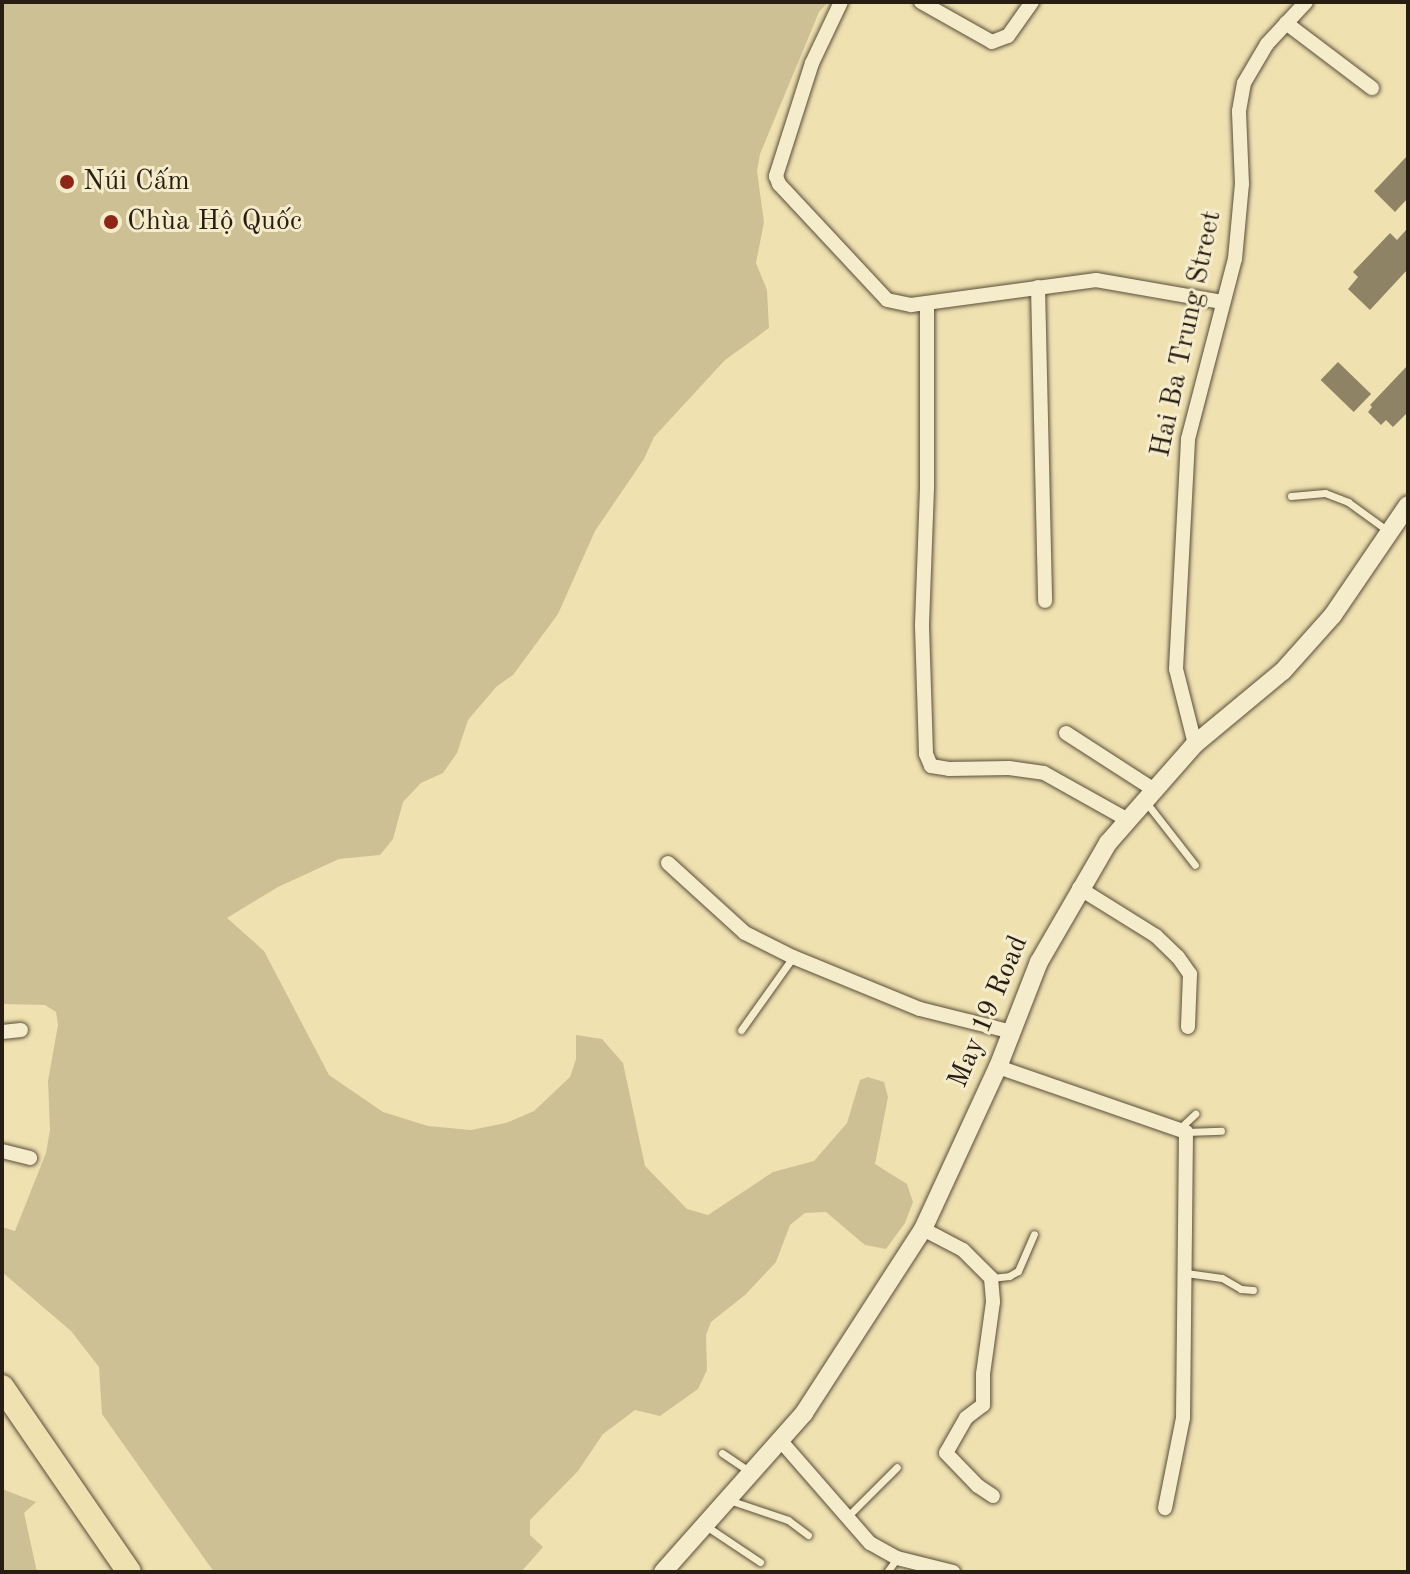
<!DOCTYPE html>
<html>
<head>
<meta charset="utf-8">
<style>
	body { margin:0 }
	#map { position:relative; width:1410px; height:1574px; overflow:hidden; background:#efe1b0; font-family:"Old Standard TT",serif }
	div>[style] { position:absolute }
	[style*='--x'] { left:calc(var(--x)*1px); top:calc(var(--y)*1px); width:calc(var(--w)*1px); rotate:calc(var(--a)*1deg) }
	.green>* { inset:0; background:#cdc095 }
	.building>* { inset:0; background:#8f8365; transform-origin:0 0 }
	.roads { filter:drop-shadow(0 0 2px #5a4e3a) drop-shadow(0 0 2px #5a4e3a) }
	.service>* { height:7px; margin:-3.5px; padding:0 3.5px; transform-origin:3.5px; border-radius:3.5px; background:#f5eccc }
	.minor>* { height:14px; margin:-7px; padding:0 7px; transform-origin:7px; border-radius:7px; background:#f5eccc }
	.tertiary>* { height:18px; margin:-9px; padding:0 9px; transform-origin:9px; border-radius:9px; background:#f5eccc }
	.primary>* { height:24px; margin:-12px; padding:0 12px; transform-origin:12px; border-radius:12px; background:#efe1b0 }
	.dots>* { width:22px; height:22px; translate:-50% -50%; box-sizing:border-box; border:4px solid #f5eccc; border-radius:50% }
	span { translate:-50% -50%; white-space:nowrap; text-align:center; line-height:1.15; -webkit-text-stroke:6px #f5eccc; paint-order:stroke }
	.poi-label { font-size:28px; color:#281d13 }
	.left { translate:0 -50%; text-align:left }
	.street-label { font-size:28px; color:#281d13 }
	.frame { position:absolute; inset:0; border:4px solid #281d13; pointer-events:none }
</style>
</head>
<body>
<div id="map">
	<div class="green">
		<div style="clip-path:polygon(2px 2px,828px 2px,819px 12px,760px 154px,757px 171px,764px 222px,756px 263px,767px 290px,769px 328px,725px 360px,654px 437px,644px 459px,595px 531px,558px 614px,513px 675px,496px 687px,468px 720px,457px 753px,443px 773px,421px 783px,403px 802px,393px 839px,380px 855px,339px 859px,278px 887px,227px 918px,264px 951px,329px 1075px,383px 1112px,428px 1126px,471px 1130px,506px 1123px,534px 1111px,570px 1077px,576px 1059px,576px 1035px,602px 1039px,623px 1063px,645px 1166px,687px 1209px,708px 1215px,773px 1172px,814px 1161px,847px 1123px,860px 1080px,868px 1077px,884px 1082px,888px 1097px,875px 1164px,907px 1184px,913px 1202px,905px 1223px,886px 1249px,865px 1245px,826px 1212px,805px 1213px,790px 1225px,776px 1262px,745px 1295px,711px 1322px,706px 1335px,707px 1370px,698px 1389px,660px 1416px,635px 1410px,603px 1434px,578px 1471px,530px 1520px,530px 1535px,543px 1547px,521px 1572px,214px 1572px,102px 1414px,99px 1367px,71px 1331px,2px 1272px,2px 1227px,15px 1231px,46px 1153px,50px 1130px,48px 1081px,58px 1025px,56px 1012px,45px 1005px,2px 1004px)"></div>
		<div style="clip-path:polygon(2px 1489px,36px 1502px,24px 1513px,37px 1572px,2px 1572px)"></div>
	</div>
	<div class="building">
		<div style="clip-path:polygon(1408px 155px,1408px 198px,1395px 212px,1374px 191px)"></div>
		<div style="clip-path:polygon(1406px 230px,1408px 269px,1370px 310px,1348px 289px,1358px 277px,1353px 272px,1390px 233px,1397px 240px)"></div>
		<div style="left:1338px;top:362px;width:46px;height:25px;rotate:44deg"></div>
		<div style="clip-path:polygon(1408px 365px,1408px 412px,1393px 427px,1386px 420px,1381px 425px,1368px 412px,1372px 407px,1370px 405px)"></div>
	</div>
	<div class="roads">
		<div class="service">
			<div style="--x:1291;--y:496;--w:34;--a:-5"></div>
			<div style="--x:1325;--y:493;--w:25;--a:21"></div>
			<div style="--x:1348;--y:502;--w:49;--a:35.9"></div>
			<div style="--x:1145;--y:801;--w:81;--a:52"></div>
			<div style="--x:741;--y:1030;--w:90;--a:-54.5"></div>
			<div style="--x:1180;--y:1128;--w:21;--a:-43"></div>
			<div style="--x:1186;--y:1132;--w:35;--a:-2"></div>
			<div style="--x:1186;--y:1273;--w:36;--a:8"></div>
			<div style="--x:1222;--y:1278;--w:22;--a:30"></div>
			<div style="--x:1241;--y:1289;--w:12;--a:5"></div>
			<div style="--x:991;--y:1278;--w:18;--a:-6"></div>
			<div style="--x:1009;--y:1276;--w:10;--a:-29"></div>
			<div style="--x:1018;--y:1271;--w:40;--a:-66.6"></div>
			<div style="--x:722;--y:1453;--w:34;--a:34"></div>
			<div style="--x:729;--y:1500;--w:62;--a:18.7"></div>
			<div style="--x:788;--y:1520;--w:25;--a:37"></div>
			<div style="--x:848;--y:1516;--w:69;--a:-45"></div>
			<div style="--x:706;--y:1526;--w:65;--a:33.7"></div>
			<div style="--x:887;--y:1572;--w:17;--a:-54"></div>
		</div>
		<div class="minor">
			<div style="--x:841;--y:2;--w:68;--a:115.4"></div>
			<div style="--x:812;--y:63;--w:119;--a:107.7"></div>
			<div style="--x:776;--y:176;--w:9;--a:69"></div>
			<div style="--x:779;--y:184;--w:158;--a:47"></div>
			<div style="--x:887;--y:300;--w:25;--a:12"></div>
			<div style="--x:911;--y:305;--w:187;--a:-7.7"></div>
			<div style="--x:1096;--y:280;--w:128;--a:9.9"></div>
			<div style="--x:921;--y:2;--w:81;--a:29.4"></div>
			<div style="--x:992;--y:42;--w:17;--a:-21"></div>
			<div style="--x:1008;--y:36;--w:42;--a:-54.8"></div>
			<div style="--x:1286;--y:23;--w:108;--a:37.1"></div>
			<div style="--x:1038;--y:287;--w:314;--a:88.7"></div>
			<div style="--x:927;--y:303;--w:185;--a:90"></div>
			<div style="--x:927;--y:488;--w:138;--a:92.1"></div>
			<div style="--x:922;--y:626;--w:128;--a:88.2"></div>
			<div style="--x:926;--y:754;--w:13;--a:67"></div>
			<div style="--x:931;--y:766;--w:18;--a:9"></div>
			<div style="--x:949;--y:769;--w:60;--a:-1"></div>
			<div style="--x:1009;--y:768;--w:35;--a:8"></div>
			<div style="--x:1044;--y:773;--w:96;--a:29.2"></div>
			<div style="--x:1066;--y:733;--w:103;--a:32.8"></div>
			<div style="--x:1195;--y:744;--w:77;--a:-104.2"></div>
			<div style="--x:1176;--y:669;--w:230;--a:-87"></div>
			<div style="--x:1188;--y:439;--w:186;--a:-75.4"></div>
			<div style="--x:1235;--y:259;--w:75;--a:-84.7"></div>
			<div style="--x:1242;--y:184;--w:73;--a:-92.4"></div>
			<div style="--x:1239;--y:111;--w:28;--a:-80"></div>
			<div style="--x:1244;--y:83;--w:45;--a:-59.5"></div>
			<div style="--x:1267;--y:44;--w:57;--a:-47.1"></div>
			<div style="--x:668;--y:863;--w:104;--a:42.3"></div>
			<div style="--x:745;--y:933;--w:54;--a:26.6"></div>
			<div style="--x:793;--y:957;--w:137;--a:22.3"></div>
			<div style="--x:920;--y:1009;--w:95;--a:14"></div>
			<div style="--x:1079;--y:888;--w:91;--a:31.9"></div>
			<div style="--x:1156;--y:936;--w:30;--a:44"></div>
			<div style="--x:1178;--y:957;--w:21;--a:55"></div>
			<div style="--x:1190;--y:974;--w:53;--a:92.2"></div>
			<div style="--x:2;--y:1032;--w:19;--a:-6"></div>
			<div style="--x:998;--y:1067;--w:199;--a:19.1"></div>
			<div style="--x:1186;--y:1132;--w:286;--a:90.6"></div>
			<div style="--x:1183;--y:1418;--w:92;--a:101.3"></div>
			<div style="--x:2;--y:1151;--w:29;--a:14"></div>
			<div style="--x:923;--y:1229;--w:45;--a:27.7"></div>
			<div style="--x:963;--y:1250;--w:40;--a:45"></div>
			<div style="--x:991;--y:1278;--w:24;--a:85"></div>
			<div style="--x:993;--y:1302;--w:73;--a:97.9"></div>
			<div style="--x:983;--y:1374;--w:31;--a:90"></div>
			<div style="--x:983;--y:1405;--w:21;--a:143"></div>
			<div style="--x:966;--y:1418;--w:40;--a:119.7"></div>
			<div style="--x:946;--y:1453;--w:46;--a:45.9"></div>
			<div style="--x:978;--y:1486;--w:18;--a:34"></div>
			<div style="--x:780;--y:1440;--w:137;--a:48.9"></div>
			<div style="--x:870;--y:1543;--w:31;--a:29"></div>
			<div style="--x:897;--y:1558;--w:58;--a:14"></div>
		</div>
		<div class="tertiary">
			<div style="--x:663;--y:1572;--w:213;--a:-48.4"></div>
			<div style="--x:804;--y:1413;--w:219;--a:-57.1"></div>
			<div style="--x:923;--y:1229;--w:179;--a:-65.2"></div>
			<div style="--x:998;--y:1067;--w:113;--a:-68.7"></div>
			<div style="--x:1039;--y:962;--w:138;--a:-59.9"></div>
			<div style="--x:1108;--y:843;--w:132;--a:-48.7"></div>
			<div style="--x:1195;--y:744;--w:114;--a:-39.7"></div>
			<div style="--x:1283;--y:671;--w:75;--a:-48.2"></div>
			<div style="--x:1333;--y:615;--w:133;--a:-55.7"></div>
		</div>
		<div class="primary">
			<div style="--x:2;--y:1387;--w:224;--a:55.5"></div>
		</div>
	</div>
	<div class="dots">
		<div style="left:67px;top:182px;background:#8f2418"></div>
		<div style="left:111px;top:222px;background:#8f2418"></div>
	</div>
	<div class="poi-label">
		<span class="left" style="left:83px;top:182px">Núi Cấm</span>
		<span class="left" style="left:127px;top:222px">Chùa Hộ Quốc</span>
	</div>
	<div class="street-label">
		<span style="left:1187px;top:334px;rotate:-78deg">Hai Ba Trung Street</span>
		<span style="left:989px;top:1012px;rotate:-67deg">May 19 Road</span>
	</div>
	<div class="frame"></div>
</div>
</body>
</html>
